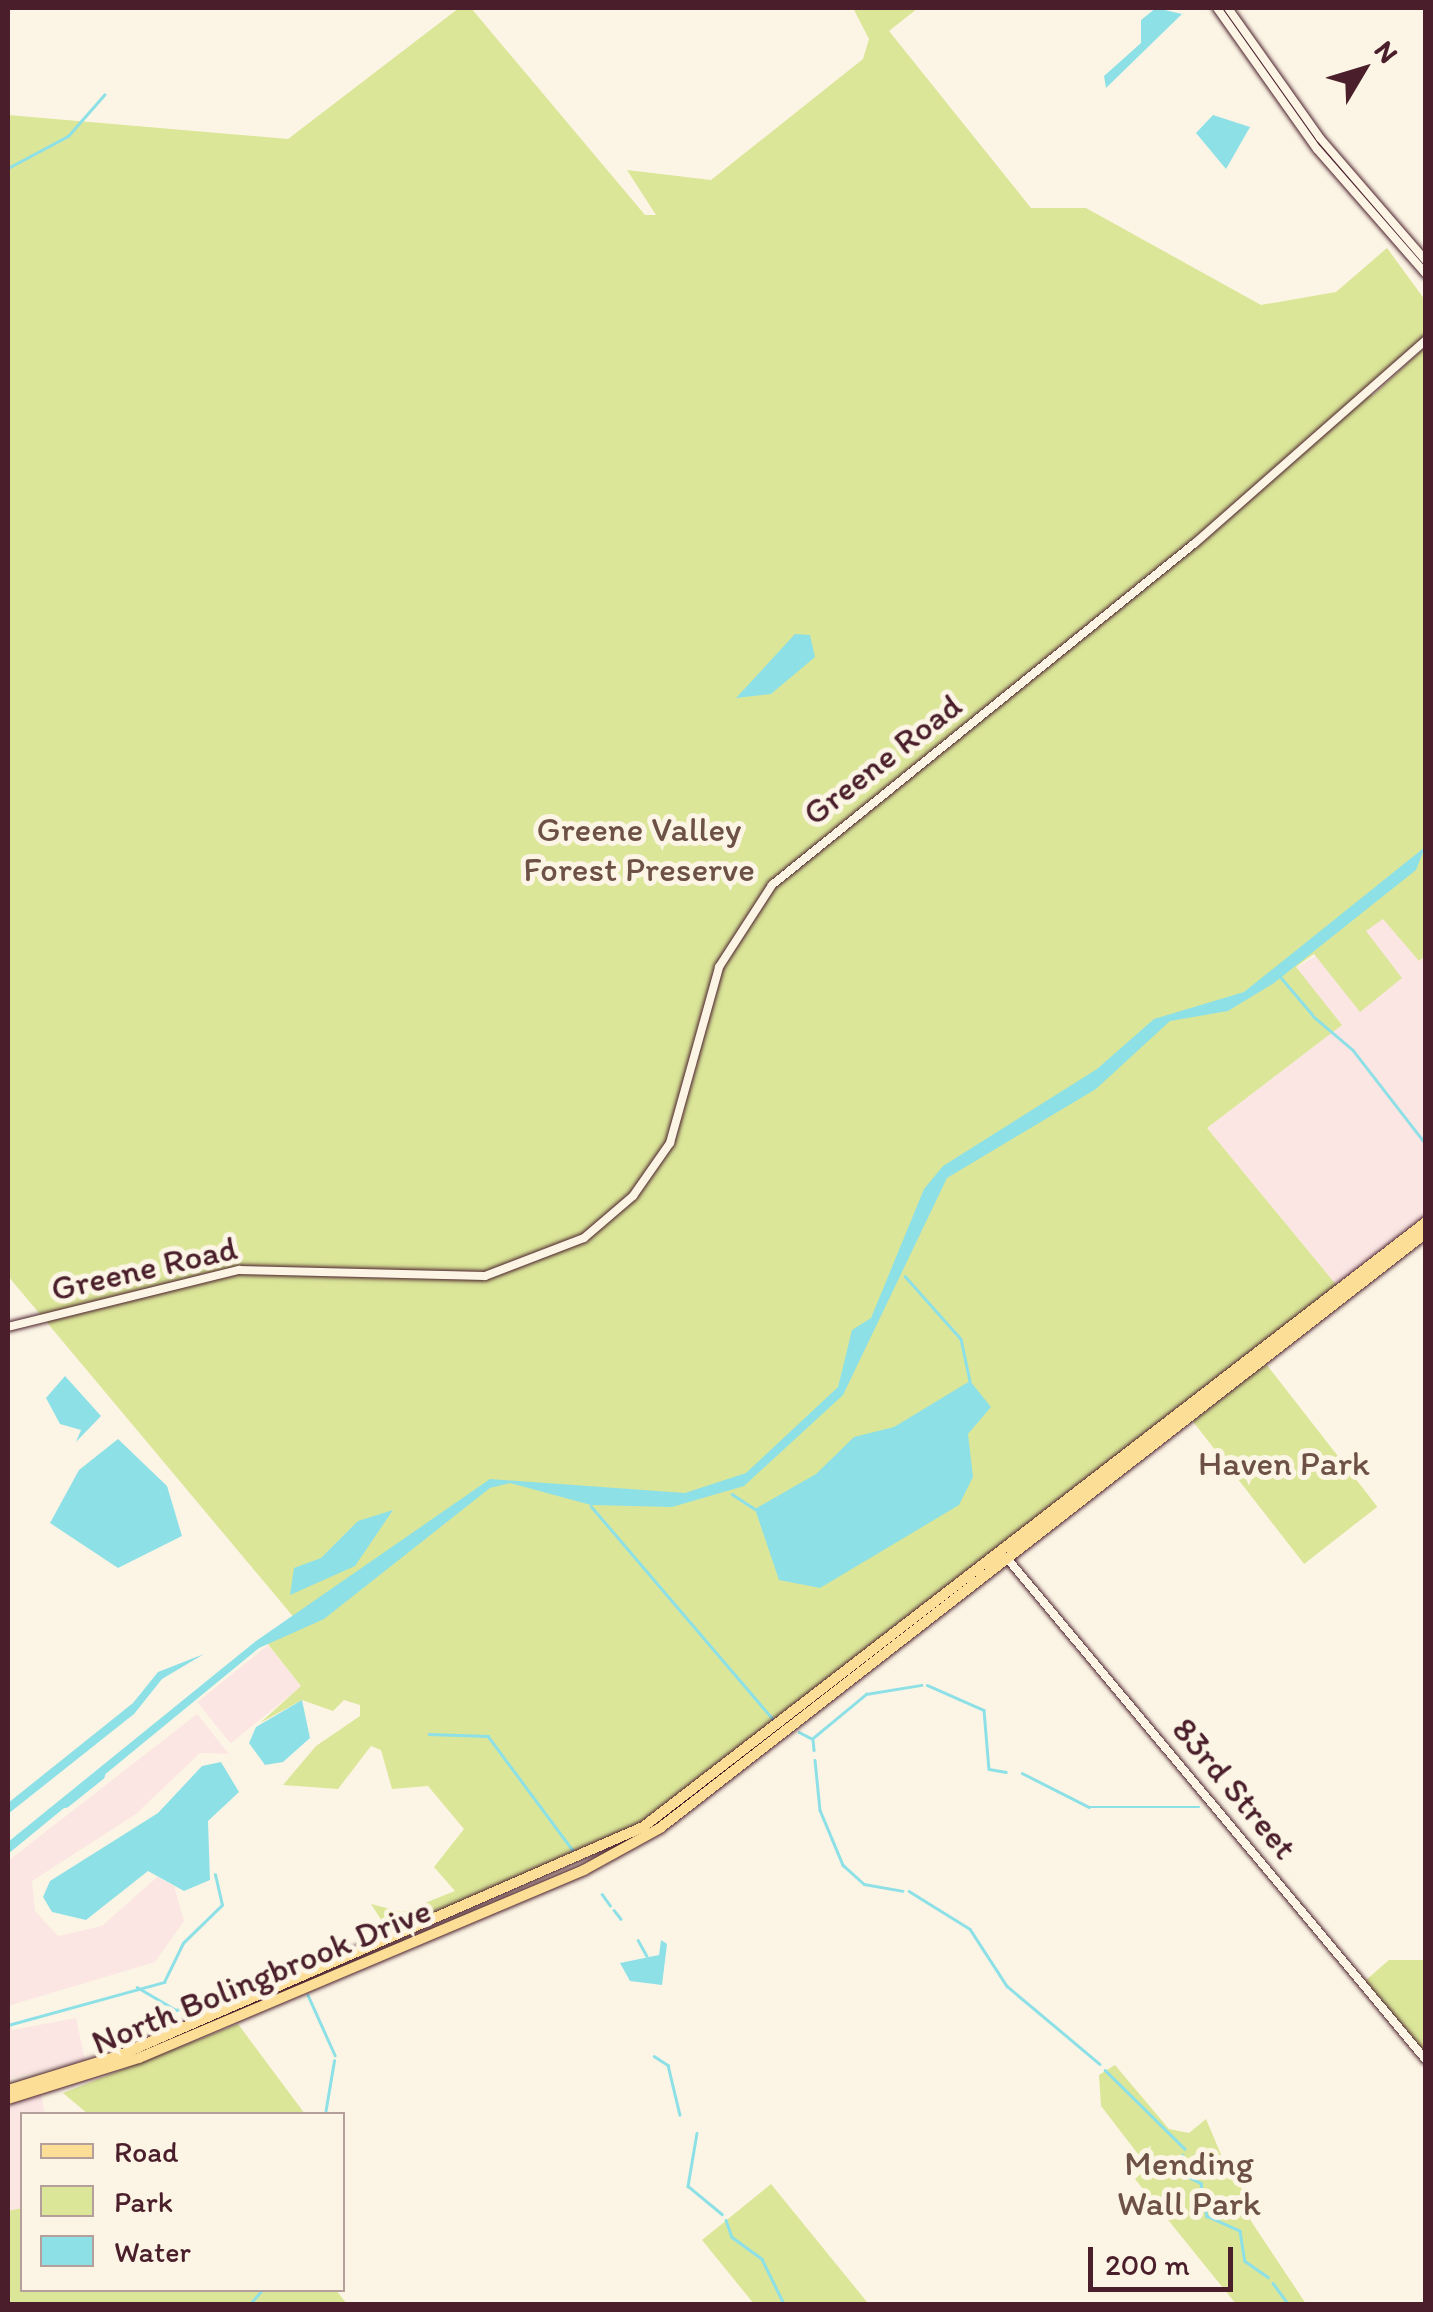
<!DOCTYPE html>
<html>
<head>
<meta charset="utf-8">
<style>
	body { margin:0 }
	#map { position:relative; width:1433px; height:2312px; overflow:hidden; background:#fcf5e5; font-family:Itim,sans-serif }
	div>[style] { position:absolute }
	[style*='--x'] { left:calc(var(--x)*1px); top:calc(var(--y)*1px); width:calc(var(--w)*1px); rotate:calc(var(--a)*1deg) }
	.built>* { inset:0; background:#fbe6e3; transform-origin:0 0 }
	.green>* { inset:0; background:#dbe699; transform-origin:0 0 }
	.water>* { inset:0; background:#8ee0e7 }
	.stream>* { height:2.5px; margin:-1.25px; padding:0 1.25px; transform-origin:1.25px; border-radius:1.25px; background:#8ee0e7 }
	.river>* { height:9px; margin:-4.5px; padding:0 4.5px; transform-origin:4.5px; border-radius:4.5px; background:#8ee0e7 }
	.roads { filter:drop-shadow(0 0 2px #4a1f2b) drop-shadow(0 0 2px #4a1f2b) }
	.secondary>* { height:8px; margin:-4px; padding:0 4px; transform-origin:4px; border-radius:4px; background:#fcf5e5 }
	.primary>* { height:10px; margin:-5px; padding:0 5px; transform-origin:5px; border-radius:5px; background:#fcde96 }
	span { translate:-50% -50%; white-space:nowrap; text-align:center; line-height:1.15; -webkit-text-stroke:10px #fcf5e5; paint-order:stroke }
	.street-label { font-size:35px; color:#4a1f2b }
	.park-label { font-size:35px; color:#6e5146 }
	.frame { position:absolute; inset:0; border:10px solid #4a1f2b; pointer-events:none }
	.legend { position:absolute; left:20px; top:2112px; width:325px; height:180px; box-sizing:border-box; background:#fcf5e5; border:2px solid #b59f9b; margin:0; padding:12px 18px; list-style:none; font-size:30px; color:#4a1f2b }
	.legend li { display:flex; align-items:center; gap:20px; height:50px }
	.legend b { width:50px; border:2px solid #b59f9b }
	.north { position:absolute; left:1313px; top:20px; width:100px; height:100px; -webkit-text-stroke:8px #fcf5e5; paint-order:stroke; rotate:52deg; font-size:28px; font-weight:700; line-height:40px; text-align:center; color:#4a1f2b }
	.north::after { content:''; display:block; margin:auto; width:35px; height:45px; background:#4a1f2b; clip-path:polygon(50% 0,100% 100%,50% 72%,0 100%) }
	.scale { position:absolute; left:1088px; top:2247px; width:145px; height:45px; box-sizing:border-box; border:5px solid #4a1f2b; border-top:0; padding-left:12px; font-size:30px; line-height:35px; white-space:nowrap; color:#4a1f2b; -webkit-text-stroke:8px #fcf5e5; paint-order:stroke }
</style>
</head>
<body>
<div id="map">
	<div class="built">
		<div style="clip-path:polygon(1383px 918px,1419px 961px,1425px 956px,1425px 1219px,1338px 1287px,1207px 1128px,1342px 1025px,1295px 968px)"></div>
		<div style="left:268px;top:1645px;width:53px;height:91px;rotate:51deg"></div>
		<div style="clip-path:polygon(197px 1714px,229px 1754px,200px 1753px,136px 1814px,32px 1881px,35px 1911px,58px 1936px,102px 1926px,157px 1877px,174px 1886px,184px 1921px,155px 1962px,8px 2006px,8px 1861px)"></div>
		<div style="clip-path:polygon(8px 2012px,12px 2030px,76px 2018px,85px 2060px,8px 2079px)"></div>
		<div style="clip-path:polygon(41px 2093px,45px 2114px,22px 2114px,22px 2208px,8px 2211px,8px 2103px)"></div>
	</div>
	<div class="green">
		<div style="clip-path:polygon(459px 8px,471px 8px,645px 215px,656px 215px,627px 170px,711px 180px,863px 59px,869px 39px,853px 8px,918px 8px,889px 31px,1031px 208px,1086px 208px,1261px 305px,1336px 292px,1387px 248px,1425px 300px,1425px 335px,1362px 392px,1373px 395px,1425px 347px,1425px 956px,1419px 961px,1383px 919px,1366px 931px,1402px 978px,1360px 1012px,1314px 954px,1296px 967px,1342px 1025px,1207px 1128px,1338px 1287px,641px 1826px,389px 1932px,371px 1904px,402px 1912px,455px 1891px,434px 1867px,464px 1829px,428px 1786px,392px 1789px,381px 1750px,371px 1746px,338px 1789px,283px 1785px,316px 1746px,360px 1716px,360px 1705px,344px 1700px,333px 1711px,302px 1700px,260px 1723px,301px 1686px,267px 1643px,301px 1626px,8px 1276px,8px 115px,288px 139px)"></div>
		<div style="left:1266px;top:1364px;width:181px;height:93px;rotate:52deg"></div>
		<div style="clip-path:polygon(1389px 1960px,1425px 1960px,1425px 2054px,1365px 1981px)"></div>
		<div style="clip-path:polygon(238px 2024px,305px 2114px,88px 2114px,63px 2093px)"></div>
		<div style="clip-path:polygon(1115px 2065px,1169px 2129px,1189px 2133px,1206px 2119px,1225px 2164px,1234px 2162px,1251px 2221px,1306px 2304px,1236px 2304px,1135px 2179px,1148px 2167px,1101px 2106px,1099px 2075px)"></div>
		<div style="clip-path:polygon(771px 2184px,867px 2302px,867px 2304px,754px 2304px,702px 2240px)"></div>
		<div style="clip-path:polygon(22px 2208px,22px 2290px,336px 2290px,347px 2304px,8px 2304px,8px 2211px)"></div>
	</div>
	<div class="water">
		<div style="clip-path:polygon(1156px 8px,1182px 14px,1106px 88px,1104px 76px,1141px 43px,1141px 20px)"></div>
		<div style="clip-path:polygon(1213px 115px,1250px 127px,1226px 169px,1196px 133px)"></div>
		<div style="clip-path:polygon(795px 634px,810px 635px,815px 657px,771px 694px,736px 698px)"></div>
		<div style="clip-path:polygon(1425px 847px,1416px 870px,1274px 983px,1228px 1011px,1170px 1021px,1096px 1089px,947px 1178px,843px 1395px,744px 1486px,672px 1507px,591px 1505px,510px 1483px,490px 1488px,324px 1619px,259px 1648px,8px 1854px,8px 1842px,256px 1641px,490px 1479px,685px 1493px,746px 1473px,838px 1387px,852px 1330px,871px 1318px,924px 1189px,943px 1166px,1097px 1069px,1154px 1019px,1244px 992px)"></div>
		<div style="clip-path:polygon(65px 1376px,101px 1416px,76px 1442px,81px 1430px,60px 1424px,46px 1398px)"></div>
		<div style="clip-path:polygon(970px 1381px,991px 1407px,968px 1434px,973px 1477px,959px 1505px,820px 1588px,779px 1580px,755px 1509px,816px 1474px,854px 1437px,894px 1427px)"></div>
		<div style="clip-path:polygon(118px 1439px,167px 1486px,182px 1536px,118px 1568px,50px 1523px,79px 1470px)"></div>
		<div style="clip-path:polygon(393px 1510px,355px 1566px,290px 1595px,294px 1568px,321px 1558px,358px 1521px)"></div>
		<div style="clip-path:polygon(204px 1654px,162px 1679px,134px 1714px,8px 1814px,8px 1803px,133px 1703px,158px 1672px)"></div>
		<div style="clip-path:polygon(302px 1700px,310px 1738px,283px 1762px,265px 1765px,249px 1743px,256px 1727px)"></div>
		<div style="clip-path:polygon(221px 1762px,239px 1792px,208px 1821px,210px 1880px,184px 1891px,148px 1871px,86px 1920px,52px 1912px,43px 1897px,50px 1881px,158px 1813px,202px 1766px)"></div>
		<div style="clip-path:polygon(661px 1940px,667px 1944px,662px 1985px,630px 1981px,620px 1963px,659px 1955px)"></div>
	</div>
	<div class="stream">
		<div style="--x:8;--y:168;--w:68;--a:-28.1"></div>
		<div style="--x:68;--y:136;--w:55;--a:-48.7"></div>
		<div style="--x:1279;--y:975;--w:51;--a:49.8"></div>
		<div style="--x:1313;--y:1016;--w:52;--a:40.4"></div>
		<div style="--x:1353;--y:1050;--w:119;--a:52.2"></div>
		<div style="--x:905;--y:1276;--w:84;--a:48.4"></div>
		<div style="--x:961;--y:1339;--w:43;--a:77.9"></div>
		<div style="--x:732;--y:1494;--w:27;--a:33"></div>
		<div style="--x:591;--y:1506;--w:282;--a:49.5"></div>
		<div style="--x:927;--y:1685;--w:62;--a:23.7"></div>
		<div style="--x:984;--y:1710;--w:59;--a:85.2"></div>
		<div style="--x:989;--y:1769;--w:17;--a:10"></div>
		<div style="--x:799;--y:1732;--w:13;--a:27"></div>
		<div style="--x:429;--y:1734;--w:59;--a:1.9"></div>
		<div style="--x:488;--y:1736;--w:146;--a:53.4"></div>
		<div style="--x:813;--y:1738;--w:69;--a:-39.7"></div>
		<div style="--x:866;--y:1694;--w:56;--a:-9.3"></div>
		<div style="--x:813;--y:1740;--w:10;--a:84"></div>
		<div style="--x:815;--y:1760;--w:50;--a:84.3"></div>
		<div style="--x:820;--y:1810;--w:60;--a:67.3"></div>
		<div style="--x:843;--y:1865;--w:28;--a:42"></div>
		<div style="--x:864;--y:1884;--w:39;--a:10"></div>
		<div style="--x:1022;--y:1773;--w:75;--a:26.9"></div>
		<div style="--x:1089;--y:1807;--w:110;--a:0"></div>
		<div style="--x:909;--y:1891;--w:72;--a:31.9"></div>
		<div style="--x:970;--y:1929;--w:68;--a:57"></div>
		<div style="--x:1007;--y:1986;--w:121;--a:40"></div>
		<div style="--x:602;--y:1894;--w:14;--a:54"></div>
		<div style="--x:614;--y:1910;--w:11;--a:52"></div>
		<div style="--x:638;--y:1940;--w:18;--a:61"></div>
		<div style="--x:137;--y:1987;--w:45;--a:30.5"></div>
		<div style="--x:176;--y:2010;--w:101;--a:-16.6"></div>
		<div style="--x:308;--y:1995;--w:66;--a:65.8"></div>
		<div style="--x:8;--y:2025;--w:162;--a:-15.4"></div>
		<div style="--x:164;--y:1982;--w:43;--a:-64"></div>
		<div style="--x:183;--y:1943;--w:54;--a:-44.3"></div>
		<div style="--x:222;--y:1905;--w:31;--a:-103"></div>
		<div style="--x:654;--y:2056;--w:17;--a:33"></div>
		<div style="--x:668;--y:2065;--w:51;--a:76.5"></div>
		<div style="--x:1105;--y:2070;--w:112;--a:44.6"></div>
		<div style="--x:325;--y:2114;--w:54;--a:-80.4"></div>
		<div style="--x:697;--y:2133;--w:54;--a:99.6"></div>
		<div style="--x:688;--y:2186;--w:44;--a:39.5"></div>
		<div style="--x:1183;--y:2155;--w:17;--a:111"></div>
		<div style="--x:1177;--y:2171;--w:27;--a:27"></div>
		<div style="--x:1201;--y:2183;--w:34;--a:80"></div>
		<div style="--x:1207;--y:2216;--w:36;--a:24"></div>
		<div style="--x:1240;--y:2231;--w:30;--a:81"></div>
		<div style="--x:1245;--y:2261;--w:28;--a:35"></div>
		<div style="--x:726;--y:2220;--w:18;--a:71"></div>
		<div style="--x:732;--y:2237;--w:37;--a:36"></div>
		<div style="--x:762;--y:2259;--w:50;--a:63.9"></div>
		<div style="--x:1273;--y:2283;--w:26;--a:54"></div>
		<div style="--x:250;--y:2304;--w:18;--a:-49"></div>
	</div>
	<div class="river">
		<div style="--x:65;--y:1803;--w:45;--a:-38.7"></div>
	</div>
	<div class="roads">
		<div class="secondary">
			<div style="--x:1217;--y:8;--w:173;--a:54.7"></div>
			<div style="--x:1317;--y:149;--w:166;--a:48.9"></div>
			<div style="--x:1228;--y:8;--w:159;--a:54.7"></div>
			<div style="--x:1320;--y:138;--w:162;--a:49.2"></div>
			<div style="--x:8;--y:1327;--w:238;--a:-13.9"></div>
			<div style="--x:239;--y:1270;--w:246;--a:1.4"></div>
			<div style="--x:485;--y:1276;--w:106;--a:-21"></div>
			<div style="--x:584;--y:1238;--w:65;--a:-40.6"></div>
			<div style="--x:633;--y:1196;--w:65;--a:-55.1"></div>
			<div style="--x:670;--y:1143;--w:183;--a:-74.4"></div>
			<div style="--x:719;--y:967;--w:98;--a:-57.1"></div>
			<div style="--x:772;--y:885;--w:544;--a:-38.96"></div>
			<div style="--x:1195;--y:543;--w:308;--a:-41.3"></div>
			<div style="--x:1006;--y:1557;--w:655;--a:50.14"></div>
		</div>
		<div class="primary">
			<div style="--x:8;--y:2090;--w:115;--a:-17.2"></div>
			<div style="--x:118;--y:2056;--w:573;--a:-23.57"></div>
			<div style="--x:643;--y:1827;--w:990;--a:-37.69"></div>
			<div style="--x:8;--y:2099;--w:137;--a:-17.4"></div>
			<div style="--x:139;--y:2058;--w:483;--a:-22.9"></div>
			<div style="--x:584;--y:1870;--w:87;--a:-28.9"></div>
			<div style="--x:660;--y:1828;--w:970;--a:-37.84"></div>
		</div>
	</div>
	<div class="street-label">
		<span style="left:882px;top:759px;rotate:-38deg">Greene Road</span>
		<span style="left:144px;top:1268px;rotate:-13deg">Greene Road</span>
		<span style="left:1235px;top:1788px;rotate:50deg">83rd Street</span>
		<span style="left:261px;top:1976px;rotate:-22deg">North Bolingbrook Drive</span>
	</div>
	<div class="park-label">
		<span style="left:639px;top:849px">Greene Valley<br>Forest Preserve</span>
		<span style="left:1284px;top:1463px">Haven Park</span>
		<span style="left:1189px;top:2183px">Mending<br>Wall Park</span>
	</div>
	<div class="frame"></div>
	<ul class="legend">
	<li><b style="height:12px;background:#fcde96"></b>Road</li>
	<li><b style="height:28px;background:#dbe699"></b>Park</li>
	<li><b style="height:28px;background:#8ee0e7"></b>Water</li>
	</ul>
	<div class="north">N</div>
	<div class="scale">200 m</div>
</div>
</body>
</html>
